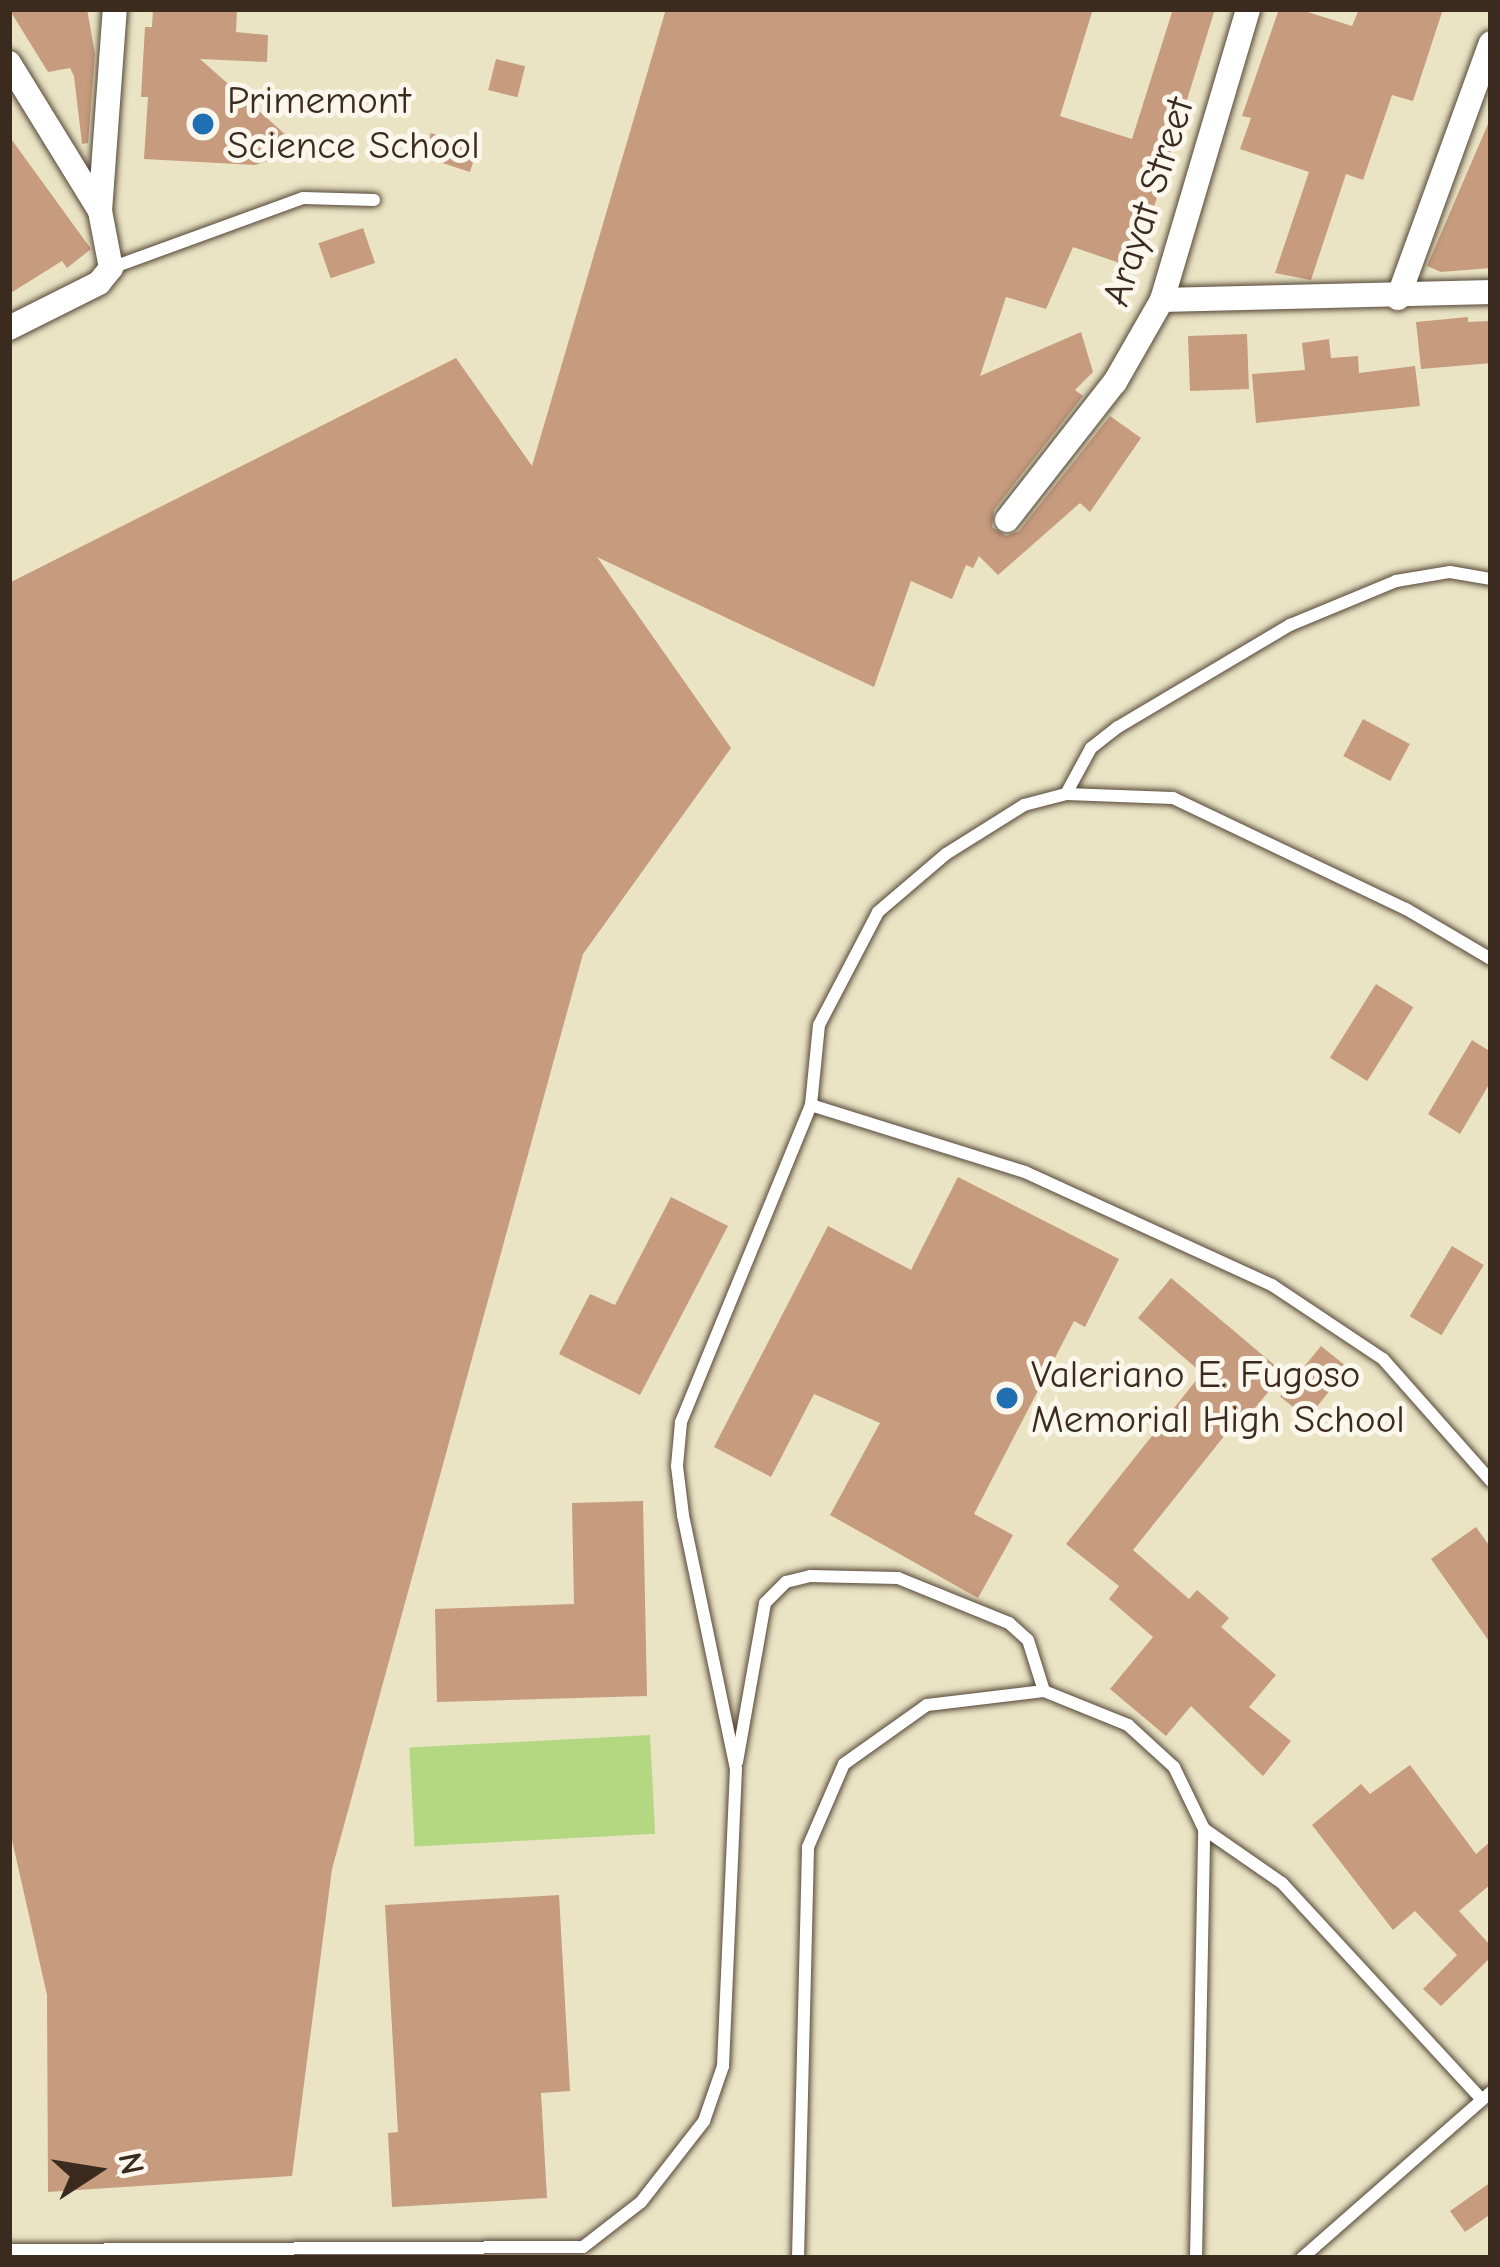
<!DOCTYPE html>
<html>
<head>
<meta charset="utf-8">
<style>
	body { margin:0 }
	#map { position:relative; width:1500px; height:2267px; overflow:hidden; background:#eae4c5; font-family:"Comic Neue",sans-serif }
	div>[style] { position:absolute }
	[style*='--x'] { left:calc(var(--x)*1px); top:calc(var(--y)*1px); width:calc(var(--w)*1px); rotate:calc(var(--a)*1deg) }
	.green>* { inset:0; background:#b4d881; transform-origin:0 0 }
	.building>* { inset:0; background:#c69b7e; transform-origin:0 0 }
	.roads { filter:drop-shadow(0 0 3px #554637) drop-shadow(0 0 3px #554637) }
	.service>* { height:12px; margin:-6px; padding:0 6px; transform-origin:6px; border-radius:6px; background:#fff }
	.minor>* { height:24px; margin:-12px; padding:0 12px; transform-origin:12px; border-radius:12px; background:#fff }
	.dots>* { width:33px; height:33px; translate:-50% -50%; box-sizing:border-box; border:6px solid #fbf7ec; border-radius:50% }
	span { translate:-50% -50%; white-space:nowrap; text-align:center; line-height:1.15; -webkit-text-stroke:10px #fbf7ec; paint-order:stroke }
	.poi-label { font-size:39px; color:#3b2a1e }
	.left { translate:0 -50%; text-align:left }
	.street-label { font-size:39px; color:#3b2a1e }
	.frame { position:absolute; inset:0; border:12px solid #3b2a1e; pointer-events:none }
	.north { position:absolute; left:36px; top:2111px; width:120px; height:120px; -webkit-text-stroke:9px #fbf7ec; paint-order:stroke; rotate:78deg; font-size:33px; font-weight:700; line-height:48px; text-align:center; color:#3b2a1e }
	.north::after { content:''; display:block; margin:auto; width:42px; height:54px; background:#3b2a1e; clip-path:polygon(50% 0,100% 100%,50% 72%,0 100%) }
</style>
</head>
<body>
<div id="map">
	<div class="green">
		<div style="left:650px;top:1735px;width:99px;height:241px;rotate:87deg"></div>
	</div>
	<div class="building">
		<div style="clip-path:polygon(9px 9px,87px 9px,95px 54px,88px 143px,82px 144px,74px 76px,70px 68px,48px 72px)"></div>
		<div style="clip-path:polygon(153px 9px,237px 9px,236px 32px,268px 35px,267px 62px,200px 59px,303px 150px,255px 165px,144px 159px,148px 97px,141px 97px,145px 27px,152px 27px)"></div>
		<div style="clip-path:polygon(666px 9px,1093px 9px,1060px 116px,1132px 139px,1173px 9px,1215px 9px,1153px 210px,1160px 212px,1137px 269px,1073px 247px,1046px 309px,1006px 297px,980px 376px,1081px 332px,1093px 372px,1075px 390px,1083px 396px,994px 510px,992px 527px,1006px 536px,1019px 531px,1110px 416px,1141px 438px,1090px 512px,1080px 503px,998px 575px,979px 556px,973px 568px,966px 565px,952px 599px,911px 581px,874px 687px,597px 557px,731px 748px,583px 954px,332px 1869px,292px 2176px,48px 2192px,47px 1995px,9px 1827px,9px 583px,456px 358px,532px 466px)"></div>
		<div style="clip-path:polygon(1279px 9px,1298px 9px,1352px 26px,1359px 9px,1443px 9px,1413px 101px,1392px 95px,1363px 180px,1346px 174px,1311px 280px,1275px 273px,1309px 172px,1240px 149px,1251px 118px,1242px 116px)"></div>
		<div style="left:496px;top:59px;width:30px;height:32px;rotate:14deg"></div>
		<div style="clip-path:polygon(1491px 117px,1491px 268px,1441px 272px,1427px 266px)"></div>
		<div style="left:431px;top:133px;width:49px;height:25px;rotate:18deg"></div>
		<div style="clip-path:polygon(9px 136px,91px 249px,67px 268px,62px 261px,9px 294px)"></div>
		<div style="left:363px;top:228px;width:37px;height:47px;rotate:71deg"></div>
		<div style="clip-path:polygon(1468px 317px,1468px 322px,1491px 321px,1491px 363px,1421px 369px,1416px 322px)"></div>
		<div style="left:1247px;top:334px;width:55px;height:59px;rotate:88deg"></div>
		<div style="clip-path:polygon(1329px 339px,1331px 358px,1358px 356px,1359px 373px,1415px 366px,1420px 406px,1256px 423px,1252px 374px,1305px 370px,1302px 343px)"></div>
		<div style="left:1363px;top:719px;width:53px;height:42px;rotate:28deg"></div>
		<div style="left:1376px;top:984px;width:44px;height:87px;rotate:32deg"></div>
		<div style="clip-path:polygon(1472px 1040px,1491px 1052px,1491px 1081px,1460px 1134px,1428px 1114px)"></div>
		<div style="clip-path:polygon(958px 1177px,1119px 1259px,1085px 1327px,1074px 1321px,974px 1514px,1013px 1535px,978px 1598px,830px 1515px,880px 1423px,814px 1394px,771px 1477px,714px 1447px,828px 1226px,911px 1270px)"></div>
		<div style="clip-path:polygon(671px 1197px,728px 1226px,640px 1395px,559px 1354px,590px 1294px,615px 1305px)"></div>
		<div style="left:1452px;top:1246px;width:37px;height:82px;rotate:31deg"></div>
		<div style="clip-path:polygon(1171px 1278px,1284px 1373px,1250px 1414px,1245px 1410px,1133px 1550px,1189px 1599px,1197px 1590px,1229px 1618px,1221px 1627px,1276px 1675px,1249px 1707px,1291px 1741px,1263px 1776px,1191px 1706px,1166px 1736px,1110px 1689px,1153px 1637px,1109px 1599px,1119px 1586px,1066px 1544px,1202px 1373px,1138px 1318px)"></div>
		<div style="left:1321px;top:1346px;width:35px;height:65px;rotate:39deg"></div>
		<div style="clip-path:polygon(643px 1501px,647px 1696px,437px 1702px,435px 1609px,574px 1604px,572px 1503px)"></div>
		<div style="clip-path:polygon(1476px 1527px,1491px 1548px,1491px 1644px,1431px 1559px)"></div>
		<div style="clip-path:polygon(1410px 1765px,1476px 1854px,1491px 1841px,1491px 1884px,1459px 1911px,1491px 1946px,1491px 1957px,1441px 2006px,1423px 1989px,1457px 1955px,1415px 1911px,1393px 1930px,1312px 1825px,1361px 1784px,1370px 1794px)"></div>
		<div style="clip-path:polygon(559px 1895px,570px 2091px,541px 2093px,547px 2198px,392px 2207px,388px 2133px,398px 2132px,385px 1905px)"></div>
		<div style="clip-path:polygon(1491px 2182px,1491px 2214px,1465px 2232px,1450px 2211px)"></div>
	</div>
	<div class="roads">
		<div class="service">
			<div style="--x:111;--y:268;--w:204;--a:-20"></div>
			<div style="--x:303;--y:198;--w:71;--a:1.6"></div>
			<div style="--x:1066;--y:794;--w:52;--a:-61.5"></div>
			<div style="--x:1091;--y:748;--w:34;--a:-38"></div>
			<div style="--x:1118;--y:727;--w:200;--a:-30.7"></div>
			<div style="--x:1290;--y:625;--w:115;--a:-22.5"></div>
			<div style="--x:1396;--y:581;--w:55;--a:-9.5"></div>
			<div style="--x:1450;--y:572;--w:42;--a:9.7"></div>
			<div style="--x:811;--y:1105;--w:224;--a:17.4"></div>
			<div style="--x:1025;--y:1172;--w:272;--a:24.6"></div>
			<div style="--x:1272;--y:1285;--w:133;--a:33.7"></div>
			<div style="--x:1383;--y:1359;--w:163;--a:48.5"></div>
			<div style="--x:737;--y:1762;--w:161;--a:-80"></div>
			<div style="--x:765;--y:1603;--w:30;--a:-45"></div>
			<div style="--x:786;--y:1582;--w:25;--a:-14"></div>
			<div style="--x:810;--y:1576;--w:88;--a:1.3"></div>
			<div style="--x:898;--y:1578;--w:120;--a:22.1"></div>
			<div style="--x:1009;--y:1623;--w:25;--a:42"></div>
			<div style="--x:1028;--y:1640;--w:53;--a:72.6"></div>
			<div style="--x:1044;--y:1691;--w:91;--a:22"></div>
			<div style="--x:1128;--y:1725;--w:62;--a:42.4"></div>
			<div style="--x:1174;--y:1767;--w:69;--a:64.2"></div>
			<div style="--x:1204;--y:1829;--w:95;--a:34.7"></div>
			<div style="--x:1282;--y:1883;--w:295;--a:47.3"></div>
			<div style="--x:9;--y:2250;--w:574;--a:-0.3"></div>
			<div style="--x:583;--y:2247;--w:73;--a:-37.8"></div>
			<div style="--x:641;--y:2202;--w:103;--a:-52.1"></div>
			<div style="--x:704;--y:2121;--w:58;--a:-70.9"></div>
			<div style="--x:723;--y:2066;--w:297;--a:-87.5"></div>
			<div style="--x:736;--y:1769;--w:259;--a:-101.8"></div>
			<div style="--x:683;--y:1515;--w:49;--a:-97"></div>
			<div style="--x:677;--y:1466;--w:44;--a:-84.8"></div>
			<div style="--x:681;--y:1422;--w:343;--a:-67.7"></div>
			<div style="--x:811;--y:1105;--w:80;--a:-84.3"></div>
			<div style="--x:819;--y:1025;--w:127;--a:-62.4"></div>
			<div style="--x:878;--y:912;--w:89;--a:-40.5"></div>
			<div style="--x:946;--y:854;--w:92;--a:-32.1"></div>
			<div style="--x:1024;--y:805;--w:43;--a:-14.7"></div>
			<div style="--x:1066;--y:794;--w:107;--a:2.1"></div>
			<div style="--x:1173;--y:798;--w:258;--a:25.5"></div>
			<div style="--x:1406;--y:909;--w:99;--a:30.5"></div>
			<div style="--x:798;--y:2258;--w:411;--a:-88.6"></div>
			<div style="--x:808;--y:1847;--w:90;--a:-66.6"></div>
			<div style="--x:844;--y:1764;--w:102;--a:-35.4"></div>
			<div style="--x:927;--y:1705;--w:118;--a:-6.8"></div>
			<div style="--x:1196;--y:2258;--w:429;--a:-88.9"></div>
			<div style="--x:1302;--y:2258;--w:252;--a:-41.3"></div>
		</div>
		<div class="minor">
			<div style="--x:9;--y:63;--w:174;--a:58.4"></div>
			<div style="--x:100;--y:211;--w:58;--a:79.1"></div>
			<div style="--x:111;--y:268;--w:19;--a:129"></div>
			<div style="--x:99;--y:283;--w:101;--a:153.4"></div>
			<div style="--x:100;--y:211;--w:203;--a:-85.8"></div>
			<div style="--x:1398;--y:298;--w:271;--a:-70"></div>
			<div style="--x:1162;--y:300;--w:329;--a:-1.4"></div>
			<div style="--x:1007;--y:520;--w:175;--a:-52"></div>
			<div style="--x:1115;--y:382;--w:95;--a:-60.2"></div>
			<div style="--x:1162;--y:300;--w:303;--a:-73.5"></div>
		</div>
	</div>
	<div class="dots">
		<div style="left:203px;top:124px;background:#1f6fb2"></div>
		<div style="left:1007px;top:1398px;background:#1f6fb2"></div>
	</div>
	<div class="poi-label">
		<span class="left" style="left:227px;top:124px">Primemont<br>Science School</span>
		<span class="left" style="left:1031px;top:1398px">Valeriano E. Fugoso<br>Memorial High School</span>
	</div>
	<div class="street-label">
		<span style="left:1149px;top:202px;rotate:-72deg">Arayat Street</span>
	</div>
	<div class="frame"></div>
	<div class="north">N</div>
</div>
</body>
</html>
